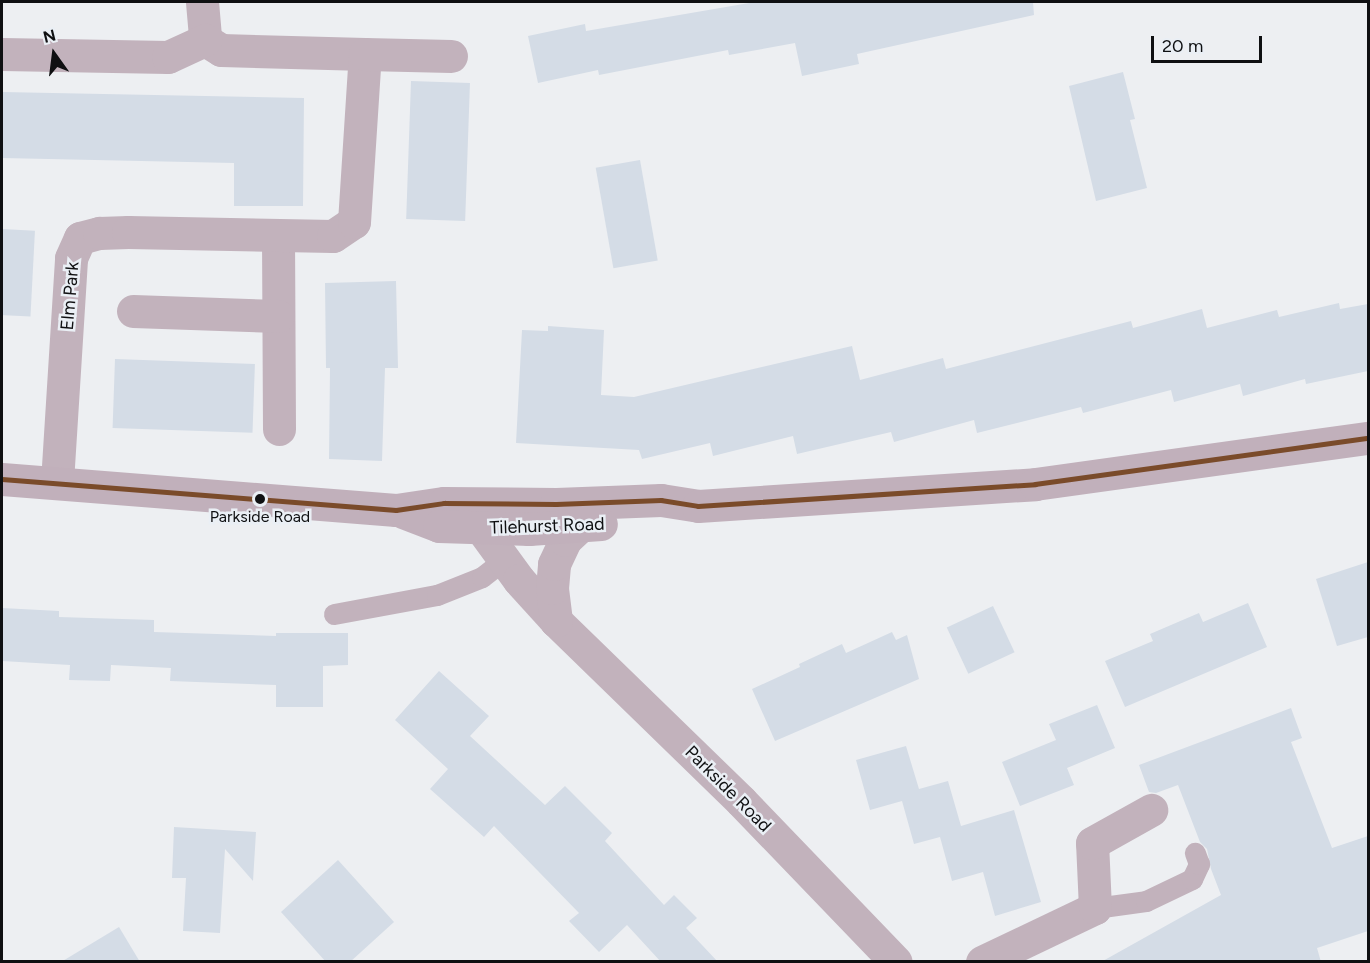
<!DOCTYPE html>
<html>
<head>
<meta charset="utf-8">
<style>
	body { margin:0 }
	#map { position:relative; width:1370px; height:963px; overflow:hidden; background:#edeff2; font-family:Figtree,sans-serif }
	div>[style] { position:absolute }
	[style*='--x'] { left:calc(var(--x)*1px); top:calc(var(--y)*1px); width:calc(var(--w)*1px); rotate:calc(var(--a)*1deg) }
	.building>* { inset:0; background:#d4dce6; transform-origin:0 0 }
	.lane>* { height:21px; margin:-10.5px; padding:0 10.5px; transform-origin:10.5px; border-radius:10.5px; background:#c2b2bc }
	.street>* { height:33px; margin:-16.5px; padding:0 16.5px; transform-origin:16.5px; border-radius:16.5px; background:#c2b2bc }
	.secondary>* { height:33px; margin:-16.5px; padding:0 16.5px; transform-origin:16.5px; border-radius:16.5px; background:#c1b0bb }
	.bus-1>* { height:4.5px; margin:-2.25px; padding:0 2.25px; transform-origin:2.25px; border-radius:2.25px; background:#7a4b2a }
	.dots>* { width:16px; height:16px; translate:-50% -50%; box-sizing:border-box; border:3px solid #eaeff5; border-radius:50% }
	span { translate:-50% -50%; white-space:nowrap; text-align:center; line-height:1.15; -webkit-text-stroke:5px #eaeff5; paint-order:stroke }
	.bus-label { font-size:16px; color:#0f1012 }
	.street-label { font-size:18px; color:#0f1012 }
	.frame { position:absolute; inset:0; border:3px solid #0f1012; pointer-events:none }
	.north { position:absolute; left:24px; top:24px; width:60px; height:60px; -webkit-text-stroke:4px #eaeff5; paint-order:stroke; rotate:346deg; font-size:16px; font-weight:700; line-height:24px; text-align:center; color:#0f1012 }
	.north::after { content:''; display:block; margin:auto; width:21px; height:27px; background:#0f1012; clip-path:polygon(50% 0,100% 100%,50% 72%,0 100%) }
	.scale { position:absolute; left:1151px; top:36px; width:111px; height:27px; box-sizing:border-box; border:3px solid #0f1012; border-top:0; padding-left:8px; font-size:18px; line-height:21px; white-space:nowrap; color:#0f1012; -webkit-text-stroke:4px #eaeff5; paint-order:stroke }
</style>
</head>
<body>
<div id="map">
	<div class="building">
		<div style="clip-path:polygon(755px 2px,1033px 2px,1034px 15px,857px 54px,859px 64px,802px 76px,795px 43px,729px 55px,728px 50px,599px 75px,598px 70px,538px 83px,528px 36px,585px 24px,586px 31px)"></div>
		<div style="clip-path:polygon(1123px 72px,1135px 119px,1130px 120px,1147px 188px,1096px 201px,1069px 86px)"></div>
		<div style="left:411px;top:81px;width:59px;height:138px;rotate:2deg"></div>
		<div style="clip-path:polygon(2px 92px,304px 98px,303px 206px,234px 206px,234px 163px,2px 158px)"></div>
		<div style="left:640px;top:160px;width:102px;height:45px;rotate:80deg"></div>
		<div style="left:2px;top:229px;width:33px;height:86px;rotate:3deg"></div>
		<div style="clip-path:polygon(396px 281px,398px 368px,385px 368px,382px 461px,329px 459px,330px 368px,326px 368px,325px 283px)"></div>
		<div style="clip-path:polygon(1339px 303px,1340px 309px,1368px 304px,1368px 371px,1306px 384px,1305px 379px,1243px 396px,1240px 384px,1174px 402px,1171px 390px,1083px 413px,1081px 407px,977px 433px,974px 420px,894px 442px,891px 432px,797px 454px,793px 436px,713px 456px,710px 443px,642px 459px,639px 450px,516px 443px,522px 330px,548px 331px,548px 326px,604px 330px,601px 395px,634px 397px,852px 346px,860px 380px,943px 358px,946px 369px,1131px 321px,1133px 328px,1202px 309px,1207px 328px,1277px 310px,1279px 317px)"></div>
		<div style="left:115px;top:359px;width:140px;height:69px;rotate:2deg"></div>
		<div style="clip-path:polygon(1368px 562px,1368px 637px,1337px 646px,1316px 579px)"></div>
		<div style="clip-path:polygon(1248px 603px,1267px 647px,1125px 707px,1105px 661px,1153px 641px,1150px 634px,1199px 613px,1203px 622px)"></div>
		<div style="left:993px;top:606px;width:51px;height:51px;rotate:65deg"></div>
		<div style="clip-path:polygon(2px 608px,59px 611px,59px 617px,154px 620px,154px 632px,276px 636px,276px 633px,348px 633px,348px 665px,323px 666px,323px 707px,276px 707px,276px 685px,170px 681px,171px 668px,111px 665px,110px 681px,69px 680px,70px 665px,2px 661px)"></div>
		<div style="clip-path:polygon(892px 632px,896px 640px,907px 635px,919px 679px,775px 741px,752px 689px,800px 667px,799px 664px,842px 644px,846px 653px)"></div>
		<div style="clip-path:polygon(439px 671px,489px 716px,470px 736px,545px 805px,565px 786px,612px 833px,605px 841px,664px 905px,674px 895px,697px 918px,686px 928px,718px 962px,661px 962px,627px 925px,599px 952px,569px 921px,579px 913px,494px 826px,484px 837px,430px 789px,448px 769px,395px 720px)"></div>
		<div style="clip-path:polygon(1097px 705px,1115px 748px,1067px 768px,1074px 785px,1020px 806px,1002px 762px,1056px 740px,1049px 724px)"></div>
		<div style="clip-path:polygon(1291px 708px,1302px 738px,1291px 742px,1332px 848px,1368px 836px,1368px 931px,1317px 948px,1321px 962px,1101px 962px,1221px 895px,1211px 869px,1207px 849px,1200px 842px,1178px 785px,1156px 793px,1149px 792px,1139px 765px)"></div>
		<div style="clip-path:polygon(906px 746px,919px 789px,948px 781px,961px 826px,1014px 810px,1041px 902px,995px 916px,983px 872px,952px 881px,940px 837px,914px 844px,902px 801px,870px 810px,856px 760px)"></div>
		<div style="clip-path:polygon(174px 827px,256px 832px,253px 881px,225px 849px,220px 933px,183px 931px,186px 878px,172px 878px)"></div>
		<div style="clip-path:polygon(338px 860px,394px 922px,350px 962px,326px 962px,281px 912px)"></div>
		<div style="clip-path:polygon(119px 927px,140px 962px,61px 962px)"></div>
	</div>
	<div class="lane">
		<div style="--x:334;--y:614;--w:105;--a:-10.5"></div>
		<div style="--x:437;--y:595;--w:48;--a:-21.8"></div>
		<div style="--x:482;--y:577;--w:28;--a:-38"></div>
		<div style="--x:1095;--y:908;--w:51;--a:-7.8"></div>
		<div style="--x:1146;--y:901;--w:51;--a:-25.6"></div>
		<div style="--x:1192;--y:879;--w:17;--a:-65"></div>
		<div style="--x:1199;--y:864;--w:12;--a:-110"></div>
	</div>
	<div class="street">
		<div style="--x:202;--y:2;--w:38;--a:85"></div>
		<div style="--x:205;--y:40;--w:19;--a:32"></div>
		<div style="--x:221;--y:50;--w:144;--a:1.6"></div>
		<div style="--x:2;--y:54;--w:166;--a:1"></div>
		<div style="--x:168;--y:57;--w:41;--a:-24.7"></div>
		<div style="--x:278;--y:236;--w:193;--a:89.7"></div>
		<div style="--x:133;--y:311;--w:145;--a:2"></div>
		<div style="--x:57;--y:482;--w:224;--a:-86.4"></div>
		<div style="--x:71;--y:258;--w:22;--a:-66"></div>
		<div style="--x:80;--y:238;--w:20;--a:-15"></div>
		<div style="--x:99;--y:233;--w:29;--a:-2"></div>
		<div style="--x:128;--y:232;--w:205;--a:1.1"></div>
		<div style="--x:333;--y:236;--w:25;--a:-34"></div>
		<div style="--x:354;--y:222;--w:168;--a:-86.3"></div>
		<div style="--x:365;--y:54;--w:86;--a:1.3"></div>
		<div style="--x:481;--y:528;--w:64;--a:53.8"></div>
		<div style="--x:519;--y:580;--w:55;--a:47.9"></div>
		<div style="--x:556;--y:621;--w:258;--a:44.2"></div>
		<div style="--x:741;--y:801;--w:223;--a:46.1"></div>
		<div style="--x:556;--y:621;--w:33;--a:-97"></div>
		<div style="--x:552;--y:588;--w:24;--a:-85"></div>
		<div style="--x:554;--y:564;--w:26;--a:-65"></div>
		<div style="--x:565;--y:540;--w:21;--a:-43"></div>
		<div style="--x:982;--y:962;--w:125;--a:-25.5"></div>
		<div style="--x:1095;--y:908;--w:65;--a:-92.6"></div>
		<div style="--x:1092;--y:843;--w:68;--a:-29.2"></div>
	</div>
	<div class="secondary">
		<div style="--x:2;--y:479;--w:395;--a:4.5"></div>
		<div style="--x:396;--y:510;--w:49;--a:-8.3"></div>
		<div style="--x:444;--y:503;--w:112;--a:0.5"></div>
		<div style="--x:556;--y:504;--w:105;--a:-2.2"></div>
		<div style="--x:661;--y:500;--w:37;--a:9"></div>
		<div style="--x:698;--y:506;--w:338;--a:-3.7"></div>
		<div style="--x:1035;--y:484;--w:336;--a:-7.9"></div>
		<div style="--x:403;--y:512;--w:39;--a:21"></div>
		<div style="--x:439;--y:526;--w:90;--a:1.9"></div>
		<div style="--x:529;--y:529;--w:72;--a:-4"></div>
	</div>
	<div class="bus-1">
		<div style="--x:2;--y:479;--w:395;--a:4.5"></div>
		<div style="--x:396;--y:510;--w:49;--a:-8.3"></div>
		<div style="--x:444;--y:503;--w:112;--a:0.5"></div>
		<div style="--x:556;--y:504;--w:105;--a:-2.2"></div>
		<div style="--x:661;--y:500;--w:37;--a:9"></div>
		<div style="--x:698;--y:506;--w:338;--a:-3.7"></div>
		<div style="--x:1035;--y:484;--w:336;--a:-7.9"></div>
	</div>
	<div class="dots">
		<div style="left:260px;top:499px;background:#0f1012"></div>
	</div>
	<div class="bus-label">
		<span style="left:260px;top:517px">Parkside Road</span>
	</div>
	<div class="street-label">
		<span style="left:70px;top:296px;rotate:-85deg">Elm Park</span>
		<span style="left:547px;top:526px;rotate:-2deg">Tilehurst Road</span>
		<span style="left:728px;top:789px;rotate:45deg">Parkside Road</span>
	</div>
	<div class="frame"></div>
	<div class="north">N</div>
	<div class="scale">20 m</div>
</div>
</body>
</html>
